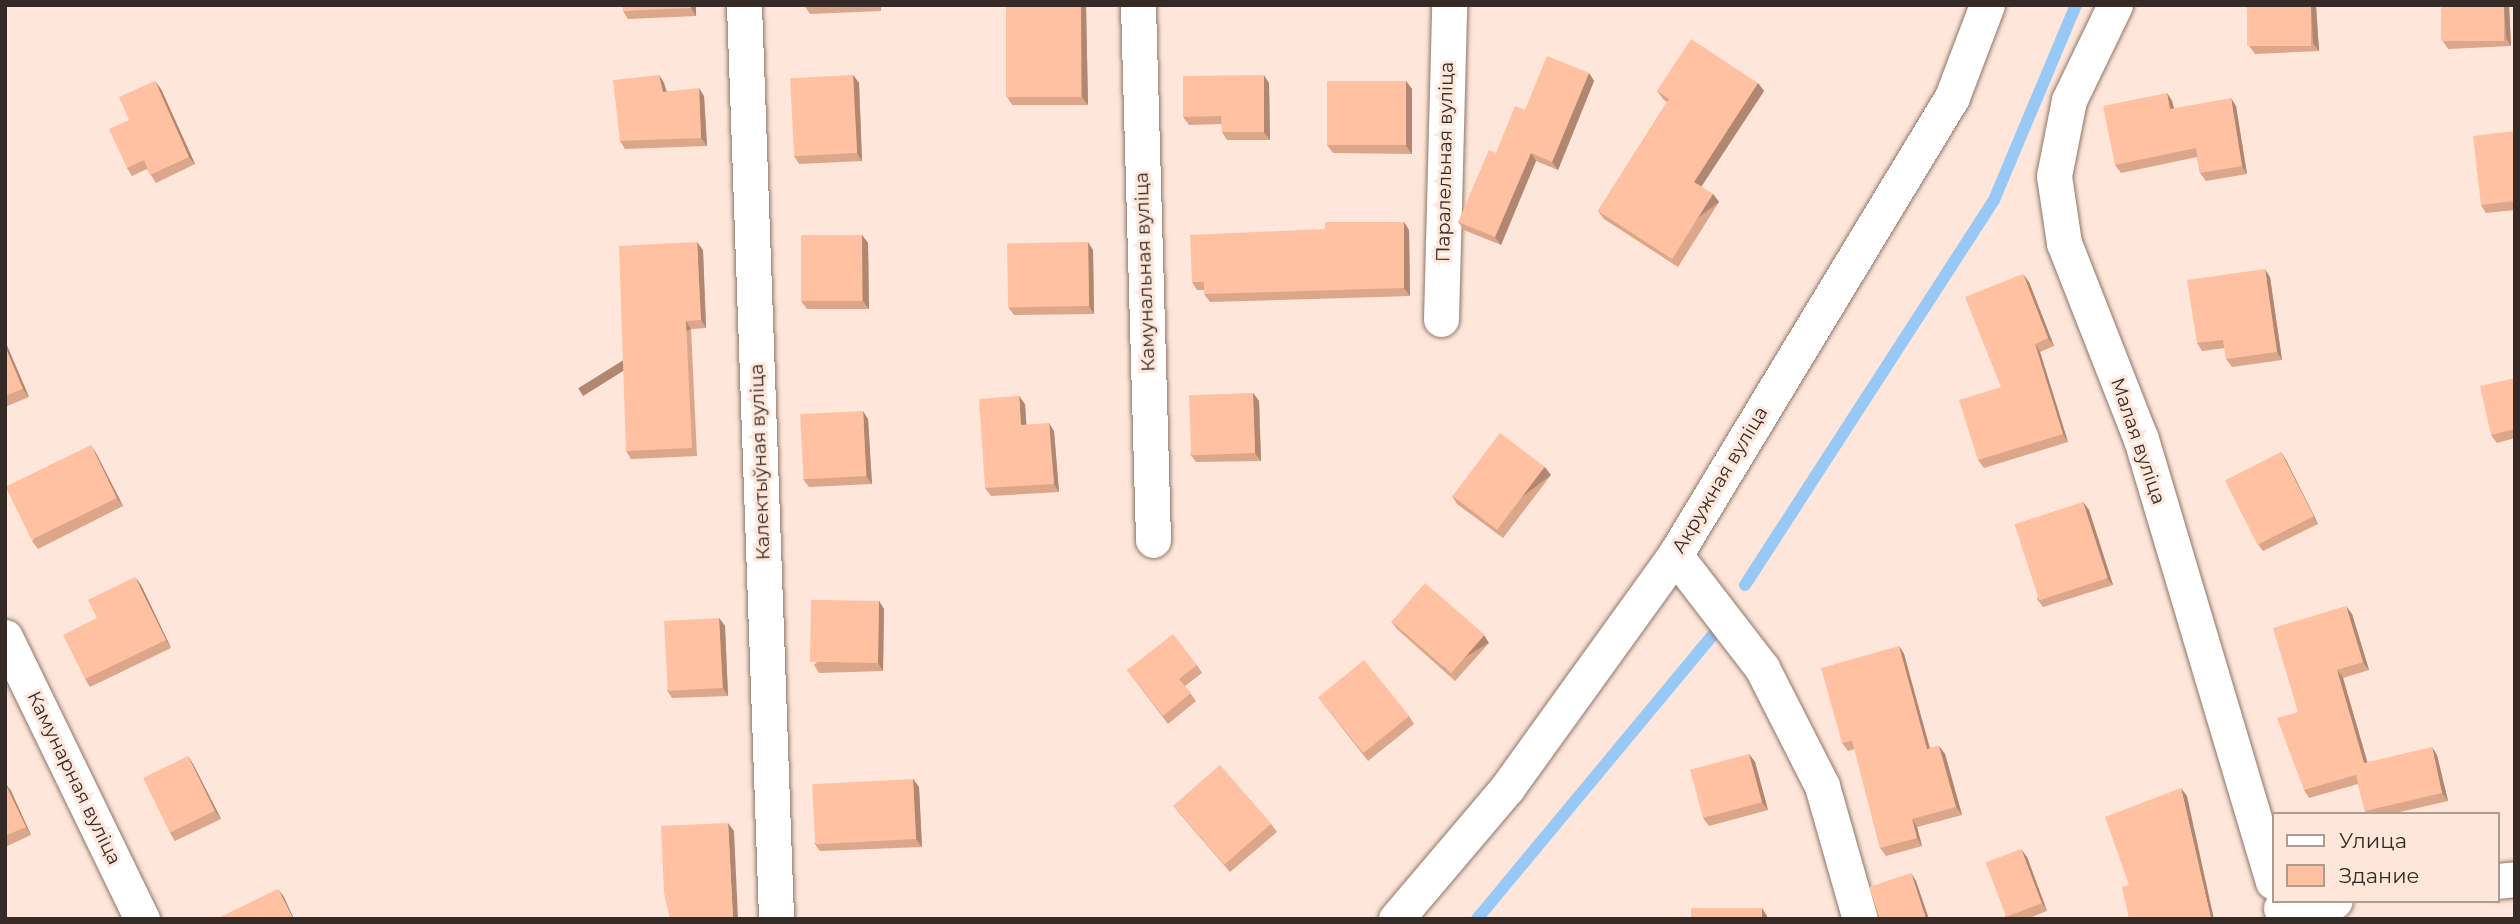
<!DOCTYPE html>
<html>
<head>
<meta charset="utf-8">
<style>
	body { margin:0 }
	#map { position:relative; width:2520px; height:924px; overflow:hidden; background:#fee6da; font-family:Montserrat,sans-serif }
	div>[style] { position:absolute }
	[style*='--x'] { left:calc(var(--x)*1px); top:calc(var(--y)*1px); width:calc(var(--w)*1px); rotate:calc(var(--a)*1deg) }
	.stream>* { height:12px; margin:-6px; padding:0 6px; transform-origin:6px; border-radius:6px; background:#97c8f6 }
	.roads { filter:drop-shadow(0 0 2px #8f7568) drop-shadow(0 0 2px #8f7568) }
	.street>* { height:35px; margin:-17.5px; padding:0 17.5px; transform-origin:17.5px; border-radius:17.5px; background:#fff }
	.wall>* { inset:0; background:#dba68a }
	.shaded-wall>* { inset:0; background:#b28771; transform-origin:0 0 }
	.building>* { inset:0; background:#ffc1a1; transform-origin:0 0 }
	span { translate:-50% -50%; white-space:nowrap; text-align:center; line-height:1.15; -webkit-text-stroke:6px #fee6da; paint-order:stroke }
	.street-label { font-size:19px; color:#352a25 }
	.frame { position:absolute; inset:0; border:7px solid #352a25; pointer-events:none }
	.legend { position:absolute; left:2272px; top:812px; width:228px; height:91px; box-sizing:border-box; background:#fee6da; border:2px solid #ae9b92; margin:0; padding:9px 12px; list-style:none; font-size:21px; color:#352a25 }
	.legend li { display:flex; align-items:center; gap:14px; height:35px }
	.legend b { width:35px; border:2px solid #ae9b92 }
</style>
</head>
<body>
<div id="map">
	<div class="stream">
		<div style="--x:1745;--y:585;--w:459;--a:-57.1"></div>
		<div style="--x:1994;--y:200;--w:212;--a:-67.2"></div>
		<div style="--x:1477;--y:919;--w:368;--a:-50.3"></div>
	</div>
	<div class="roads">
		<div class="street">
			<div style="--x:744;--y:5;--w:915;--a:87.99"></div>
			<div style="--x:1138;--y:5;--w:535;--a:88.39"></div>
			<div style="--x:2115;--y:5;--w:106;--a:115.8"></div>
			<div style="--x:2069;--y:100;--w:77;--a:101.2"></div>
			<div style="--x:2054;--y:176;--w:68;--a:81.5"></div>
			<div style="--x:2064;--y:243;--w:211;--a:68.6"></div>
			<div style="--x:2141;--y:439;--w:462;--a:73.4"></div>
			<div style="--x:1441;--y:319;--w:314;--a:-88.5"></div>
			<div style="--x:1675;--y:555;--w:143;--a:52.4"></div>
			<div style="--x:1762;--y:668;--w:132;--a:63"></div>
			<div style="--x:1822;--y:786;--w:138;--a:74.1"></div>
			<div style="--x:5;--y:637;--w:314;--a:64.1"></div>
			<div style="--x:2497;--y:881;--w:18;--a:-6"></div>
			<div style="--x:2281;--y:908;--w:54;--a:-7.4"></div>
			<div style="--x:1396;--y:919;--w:172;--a:-49.7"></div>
			<div style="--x:1507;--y:788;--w:287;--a:-54.2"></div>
			<div style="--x:1675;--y:555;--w:535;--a:-58.83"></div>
			<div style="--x:1952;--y:97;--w:98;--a:-69.2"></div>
		</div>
	</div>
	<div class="wall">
		<div style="clip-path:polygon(696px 5px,696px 16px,628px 19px,623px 11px)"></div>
		<div style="clip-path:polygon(804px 5px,881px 5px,881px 11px,810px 14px)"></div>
		<div style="clip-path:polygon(1086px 5px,1088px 105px,1012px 105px,1007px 97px)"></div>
		<div style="clip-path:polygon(2247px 5px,2316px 5px,2319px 51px,2255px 54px,2249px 46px)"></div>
		<div style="clip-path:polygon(2509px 5px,2511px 46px,2448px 49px,2443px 41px)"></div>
		<div style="clip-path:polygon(1589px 73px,1594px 81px,1558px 170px,1536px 161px,1501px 245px,1464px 230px,1458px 222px,1525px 110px)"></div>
		<div style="clip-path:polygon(659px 75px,664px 83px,666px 91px,704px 96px,707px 146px,625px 149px,620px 141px)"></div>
		<div style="clip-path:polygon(853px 75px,859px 83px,862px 161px,799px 164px,794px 156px)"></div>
		<div style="clip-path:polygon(1406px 81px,1412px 89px,1412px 154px,1333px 153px,1327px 145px)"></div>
		<div style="clip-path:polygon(1269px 83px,1270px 140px,1227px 140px,1222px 132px,1222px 124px,1189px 125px,1183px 117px)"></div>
		<div style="clip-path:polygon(1758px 83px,1764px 91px,1701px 187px,1713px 194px,1719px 202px,1678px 267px,1604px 219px,1598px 211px,1667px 102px,1663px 99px,1657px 91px)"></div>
		<div style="clip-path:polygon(161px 89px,195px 164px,156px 183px,147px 169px,132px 176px,127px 168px,129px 120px)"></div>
		<div style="clip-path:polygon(2167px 93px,2172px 101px,2174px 108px,2236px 106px,2247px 174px,2206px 181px,2200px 173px,2197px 157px,2121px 173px,2115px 165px)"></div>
		<div style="clip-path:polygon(2515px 131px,2515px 210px,2486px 213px,2481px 205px)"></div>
		<div style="clip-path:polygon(1404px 222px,1409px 230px,1410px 296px,1210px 302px,1204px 294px,1204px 290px,1197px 290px,1192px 282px,1325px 229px)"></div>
		<div style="clip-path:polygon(862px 235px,868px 243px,869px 309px,807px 309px,801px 301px)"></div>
		<div style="clip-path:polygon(703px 250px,706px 328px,691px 329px,697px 456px,631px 459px,626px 451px)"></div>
		<div style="clip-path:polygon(1093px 250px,1094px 314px,1014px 315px,1008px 307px)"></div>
		<div style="clip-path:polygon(2270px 277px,2282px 360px,2232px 367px,2226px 359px,2225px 348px,2202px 351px,2197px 343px)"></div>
		<div style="clip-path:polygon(2029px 282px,2054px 346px,2040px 352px,2068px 442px,1984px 468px,1978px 460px,2001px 387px)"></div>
		<div style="clip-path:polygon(5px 341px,29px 397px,5px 407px)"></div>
		<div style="clip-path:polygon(2515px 378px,2515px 438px,2497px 443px,2491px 435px)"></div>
		<div style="clip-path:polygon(1253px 393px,1259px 401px,1261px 461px,1196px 462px,1190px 454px)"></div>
		<div style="clip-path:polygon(1025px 404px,1026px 425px,1054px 431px,1059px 492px,991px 496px,985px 488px)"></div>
		<div style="clip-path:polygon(868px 419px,872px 484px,809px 487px,803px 479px)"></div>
		<div style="clip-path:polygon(2281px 452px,2286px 460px,2318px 524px,2263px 551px,2257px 543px)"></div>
		<div style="clip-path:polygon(96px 453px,123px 506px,38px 549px,32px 541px)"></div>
		<div style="clip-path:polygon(1551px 475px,1503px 538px,1457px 504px,1452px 496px)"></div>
		<div style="clip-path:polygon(2083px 502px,2089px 510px,2113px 585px,2043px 607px,2037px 599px)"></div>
		<div style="clip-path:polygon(141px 585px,171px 648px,90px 687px,85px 679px,97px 618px)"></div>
		<div style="clip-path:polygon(879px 601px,884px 609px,883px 671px,819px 673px,814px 665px)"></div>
		<div style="clip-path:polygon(2352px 614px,2369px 670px,2343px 678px,2367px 762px,2437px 755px,2448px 801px,2391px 814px,2367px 814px,2365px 811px,2358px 784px,2309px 798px,2304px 790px,2298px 712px)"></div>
		<div style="clip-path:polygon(719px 618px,725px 626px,728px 696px,672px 698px,667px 690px)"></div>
		<div style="clip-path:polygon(1391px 621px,1489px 643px,1455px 681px,1397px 629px)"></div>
		<div style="clip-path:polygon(1899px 646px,1904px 654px,1930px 748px,1939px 746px,1945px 754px,1962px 815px,1917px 827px,1922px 846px,1886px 856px,1880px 848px,1855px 749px,1848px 751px,1842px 743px)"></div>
		<div style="clip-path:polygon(1197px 665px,1202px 673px,1185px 686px,1196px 701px,1168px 724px,1127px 670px)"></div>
		<div style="clip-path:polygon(1318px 697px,1409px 716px,1414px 724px,1368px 761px)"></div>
		<div style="clip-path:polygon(1749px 754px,1755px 762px,1768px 810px,1709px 826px,1703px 818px)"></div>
		<div style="clip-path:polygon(188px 756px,193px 764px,221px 819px,175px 841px,170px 833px)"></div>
		<div style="clip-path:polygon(913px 779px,919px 787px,922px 847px,820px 851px,814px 843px)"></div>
		<div style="clip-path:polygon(5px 783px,11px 791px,31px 835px,5px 847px)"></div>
		<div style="clip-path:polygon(1173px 805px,1271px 824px,1277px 832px,1230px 872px,1179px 813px)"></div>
		<div style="clip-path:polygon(2027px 857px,2047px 911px,2027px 919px,2006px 919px,2005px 917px)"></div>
	</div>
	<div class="shaded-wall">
		<div style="clip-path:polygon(691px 5px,696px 5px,696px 16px,691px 8px)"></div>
		<div style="clip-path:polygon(1081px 5px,1086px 5px,1088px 105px,1082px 97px)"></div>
		<div style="clip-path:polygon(2311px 5px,2316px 5px,2319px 51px,2313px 43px)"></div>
		<div style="clip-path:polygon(2504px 5px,2509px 5px,2511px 46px,2506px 38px)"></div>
		<div style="clip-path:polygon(1589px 73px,1594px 81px,1558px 170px,1552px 162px)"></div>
		<div style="clip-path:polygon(659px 75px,664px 83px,669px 100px,663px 92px)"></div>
		<div style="clip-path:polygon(853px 75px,859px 83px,862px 161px,857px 153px)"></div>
		<div style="clip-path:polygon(1264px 75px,1269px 83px,1270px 140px,1264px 132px)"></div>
		<div style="clip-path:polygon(155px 81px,161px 89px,195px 164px,189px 157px)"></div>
		<div style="clip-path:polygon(1406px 81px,1412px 89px,1412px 154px,1406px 146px)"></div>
		<div style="clip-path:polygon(1758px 83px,1764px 91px,1699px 190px,1694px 182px)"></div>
		<div style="clip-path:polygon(699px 88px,704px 96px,707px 146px,701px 138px)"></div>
		<div style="clip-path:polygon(2167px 93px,2172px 101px,2176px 117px,2170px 109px)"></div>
		<div style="clip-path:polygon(2231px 98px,2236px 106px,2247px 174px,2242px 166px)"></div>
		<div style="clip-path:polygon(1531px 153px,1536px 161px,1501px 245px,1495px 237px)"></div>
		<div style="left:1713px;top:194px;width:10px;height:77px;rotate:53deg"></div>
		<div style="clip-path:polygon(1404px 222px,1409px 230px,1410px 296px,1404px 288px)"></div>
		<div style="clip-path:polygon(862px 235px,868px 243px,869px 309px,863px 301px)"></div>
		<div style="clip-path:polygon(697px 242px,703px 250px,706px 328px,701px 320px)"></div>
		<div style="clip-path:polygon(1088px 242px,1093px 250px,1094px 314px,1089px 306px)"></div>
		<div style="clip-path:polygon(2265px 269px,2270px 277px,2282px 360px,2277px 352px)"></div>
		<div style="clip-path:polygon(2023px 274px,2029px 282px,2054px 346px,2048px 338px)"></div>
		<div style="left:686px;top:321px;width:9px;height:127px;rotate:58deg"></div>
		<div style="clip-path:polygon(5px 341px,29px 397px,23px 389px,5px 346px)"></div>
		<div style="clip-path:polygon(2035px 344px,2040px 352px,2068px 442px,2063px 434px)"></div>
		<div style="clip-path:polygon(1253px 393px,1259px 401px,1261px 461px,1255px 453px)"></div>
		<div style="clip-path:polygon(1019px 396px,1025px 404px,1027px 433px,1021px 425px)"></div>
		<div style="clip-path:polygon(863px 411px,868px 419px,872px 484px,866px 476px)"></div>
		<div style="clip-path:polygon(1049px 423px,1054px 431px,1059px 492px,1054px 484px)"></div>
		<div style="clip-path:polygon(91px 445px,96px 453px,123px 506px,117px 498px)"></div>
		<div style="clip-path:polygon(2281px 452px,2286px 460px,2318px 524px,2313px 516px)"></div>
		<div style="left:1545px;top:467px;width:10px;height:79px;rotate:53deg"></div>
		<div style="clip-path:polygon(2083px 502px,2089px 510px,2113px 585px,2107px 578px)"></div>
		<div style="clip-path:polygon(135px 577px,141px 585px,171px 648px,166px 640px)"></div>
		<div style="clip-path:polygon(879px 601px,884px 609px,883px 671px,878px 663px)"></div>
		<div style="clip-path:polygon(2346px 606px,2352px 614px,2369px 670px,2363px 662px)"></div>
		<div style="clip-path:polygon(719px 618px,725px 626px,728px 696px,723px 688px)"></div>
		<div style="left:1484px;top:635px;width:9px;height:51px;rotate:58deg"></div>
		<div style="clip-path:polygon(1899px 646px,1904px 654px,1932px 757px,1927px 749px)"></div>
		<div style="clip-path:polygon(2337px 670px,2343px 678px,2370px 771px,2364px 763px)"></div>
		<div style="clip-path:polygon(1939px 746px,1945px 754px,1962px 815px,1956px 807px)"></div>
		<div style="clip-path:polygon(2432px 747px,2437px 755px,2448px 801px,2442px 793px)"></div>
		<div style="clip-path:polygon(1749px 754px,1755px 762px,1768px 810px,1762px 802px)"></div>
		<div style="clip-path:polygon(188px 756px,193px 764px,221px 819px,215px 811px)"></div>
		<div style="clip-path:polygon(913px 779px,919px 787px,922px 847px,916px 839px)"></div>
		<div style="clip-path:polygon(5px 783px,11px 791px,31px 835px,26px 827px)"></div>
		<div style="clip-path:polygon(2181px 788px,2187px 796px,2214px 919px,2211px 919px)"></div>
		<div style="clip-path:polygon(1912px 819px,1917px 827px,1922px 846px,1917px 838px)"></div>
		<div style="clip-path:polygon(728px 823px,734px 831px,738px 919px,733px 919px)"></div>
		<div style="clip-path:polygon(2021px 849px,2027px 857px,2047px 911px,2042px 903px)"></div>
		<div style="clip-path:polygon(1911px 873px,1916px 881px,1929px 919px,1926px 919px)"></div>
		<div style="clip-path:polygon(278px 889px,284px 897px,294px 919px,293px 919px)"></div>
		<div style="clip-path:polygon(1762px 908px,1767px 916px,1767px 919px,1762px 919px)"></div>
	</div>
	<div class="building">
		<div style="clip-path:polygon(623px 5px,691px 5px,691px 8px,623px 11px)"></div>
		<div style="left:1006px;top:5px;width:75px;height:92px"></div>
		<div style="left:2247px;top:5px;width:64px;height:41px"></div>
		<div style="left:2441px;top:5px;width:63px;height:36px"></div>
		<div style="clip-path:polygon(1691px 39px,1758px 83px,1694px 182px,1713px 194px,1672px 259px,1598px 211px,1669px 99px,1657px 91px)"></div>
		<div style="clip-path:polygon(1547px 56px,1589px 73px,1552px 162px,1531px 153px,1495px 237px,1458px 222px,1489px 150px,1496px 153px,1515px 106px,1525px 110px)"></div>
		<div style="clip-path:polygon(659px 75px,663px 92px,699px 88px,701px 138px,620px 141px,613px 80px)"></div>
		<div style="left:853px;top:75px;width:78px;height:63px;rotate:87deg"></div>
		<div style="clip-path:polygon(1264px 75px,1264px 132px,1222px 132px,1221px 116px,1183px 117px,1183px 76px)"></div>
		<div style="clip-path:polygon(155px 81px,189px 157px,150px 175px,144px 160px,127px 168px,109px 129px,129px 120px,119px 97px)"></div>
		<div style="left:1327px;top:81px;width:79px;height:64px"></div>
		<div style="clip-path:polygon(2167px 93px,2170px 109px,2231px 98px,2242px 166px,2200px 173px,2196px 148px,2115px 165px,2103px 106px)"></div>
		<div style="clip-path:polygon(2515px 131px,2515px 201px,2481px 205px,2473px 136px)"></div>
		<div style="clip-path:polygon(1325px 222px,1404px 222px,1404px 288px,1204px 294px,1204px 282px,1192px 282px,1190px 235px,1325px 229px)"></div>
		<div style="left:801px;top:235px;width:61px;height:66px"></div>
		<div style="clip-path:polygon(697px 242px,701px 320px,686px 321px,692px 448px,626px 451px,619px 246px)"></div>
		<div style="left:1088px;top:242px;width:64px;height:81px;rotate:89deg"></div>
		<div style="clip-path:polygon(2265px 269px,2277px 352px,2226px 359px,2223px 340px,2197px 343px,2187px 280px)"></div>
		<div style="clip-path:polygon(2023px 274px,2048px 338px,2035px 344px,2063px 434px,1978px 460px,1959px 400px,2001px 387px,1965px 297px)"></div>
		<div style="clip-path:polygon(5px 346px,23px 389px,5px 396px)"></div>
		<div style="clip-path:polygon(2515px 378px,2515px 429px,2491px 435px,2480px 386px)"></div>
		<div style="left:1253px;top:393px;width:60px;height:64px;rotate:88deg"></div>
		<div style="clip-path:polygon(1019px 396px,1021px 425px,1049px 423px,1054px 484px,985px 488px,979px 399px)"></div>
		<div style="left:863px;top:411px;width:65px;height:63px;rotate:87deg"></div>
		<div style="left:1500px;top:433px;width:56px;height:79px;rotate:37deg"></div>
		<div style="left:91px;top:445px;width:59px;height:95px;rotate:64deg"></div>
		<div style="left:2281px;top:452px;width:72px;height:63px;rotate:63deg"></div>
		<div style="left:2083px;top:502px;width:80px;height:72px;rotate:72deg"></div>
		<div style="clip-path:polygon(135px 577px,166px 640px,85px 679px,63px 635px,97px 618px,88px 600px)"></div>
		<div style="left:1425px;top:583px;width:79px;height:51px;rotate:41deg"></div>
		<div style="left:879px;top:601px;width:62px;height:68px;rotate:91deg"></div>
		<div style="clip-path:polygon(2346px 606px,2363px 662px,2337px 670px,2364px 763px,2432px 747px,2442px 793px,2365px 811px,2356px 775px,2304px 790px,2277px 718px,2298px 712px,2273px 628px)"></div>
		<div style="left:719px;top:618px;width:70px;height:55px;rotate:87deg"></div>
		<div style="clip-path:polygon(1173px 634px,1197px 665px,1179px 679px,1191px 693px,1163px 716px,1127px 670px)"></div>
		<div style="clip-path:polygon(1899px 646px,1927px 749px,1939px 746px,1956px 807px,1912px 819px,1917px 838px,1880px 848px,1852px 741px,1842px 743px,1821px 668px)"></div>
		<div style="left:1364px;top:660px;width:72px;height:59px;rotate:51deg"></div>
		<div style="left:1749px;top:754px;width:50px;height:61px;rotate:75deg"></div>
		<div style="left:188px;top:756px;width:61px;height:50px;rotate:64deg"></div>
		<div style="left:1220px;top:765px;width:78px;height:62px;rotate:49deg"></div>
		<div style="left:913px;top:779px;width:60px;height:101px;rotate:87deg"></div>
		<div style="clip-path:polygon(5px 783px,26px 827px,5px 836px)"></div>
		<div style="clip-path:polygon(2181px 788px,2211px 919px,2129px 919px,2122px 887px,2129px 885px,2105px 817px)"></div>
		<div style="clip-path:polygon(728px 823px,733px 919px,670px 919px,664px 893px,661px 826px)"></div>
		<div style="left:2021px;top:849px;width:58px;height:38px;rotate:69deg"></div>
		<div style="clip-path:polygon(1911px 873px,1926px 919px,1880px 919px,1869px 887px)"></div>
		<div style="clip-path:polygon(278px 889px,293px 919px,216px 919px)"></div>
		<div style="left:1762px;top:908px;width:11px;height:71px;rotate:90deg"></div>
	</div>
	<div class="street-label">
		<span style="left:1445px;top:162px;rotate:-89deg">Паралельная вуліца</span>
		<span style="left:1145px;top:272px;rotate:-92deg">Камунальная вуліца</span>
		<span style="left:2138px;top:441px;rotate:71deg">Малая вуліца</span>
		<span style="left:760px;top:462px;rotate:-92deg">Калектыўная вуліца</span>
		<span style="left:1720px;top:480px;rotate:-59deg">Акружная вуліца</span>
		<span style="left:74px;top:778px;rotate:64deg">Камунарная вуліца</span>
	</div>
	<div class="frame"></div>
	<ul class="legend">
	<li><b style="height:9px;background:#fff"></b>Улица</li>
	<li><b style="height:19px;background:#ffc1a1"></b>Здание</li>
	</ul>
</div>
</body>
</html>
